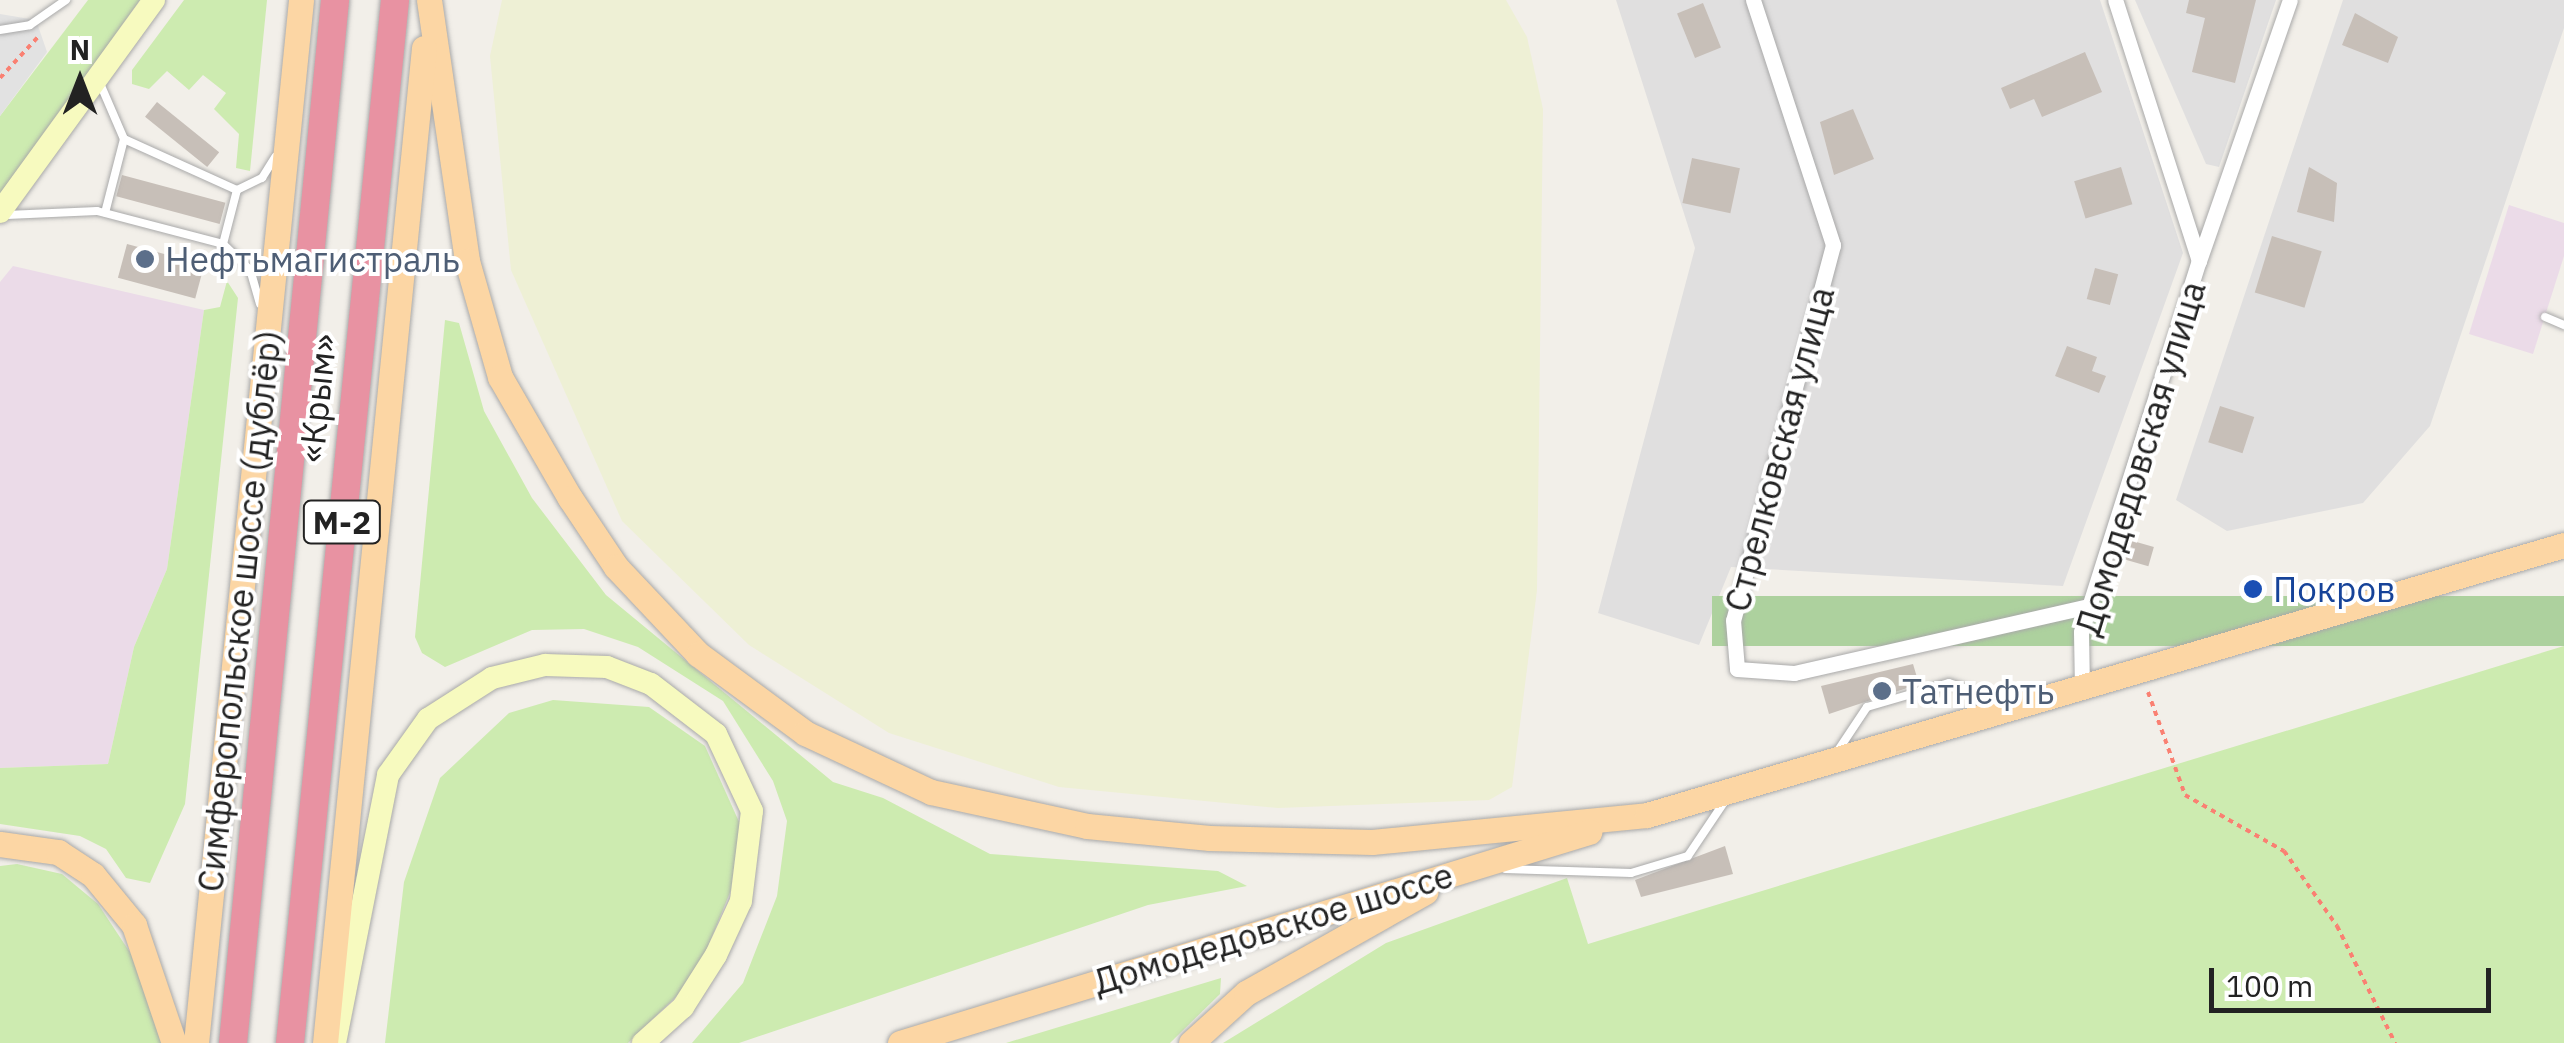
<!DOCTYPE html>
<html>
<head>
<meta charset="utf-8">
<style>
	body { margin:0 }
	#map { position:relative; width:2564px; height:1043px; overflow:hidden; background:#f2efe9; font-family:"IBM Plex Sans",sans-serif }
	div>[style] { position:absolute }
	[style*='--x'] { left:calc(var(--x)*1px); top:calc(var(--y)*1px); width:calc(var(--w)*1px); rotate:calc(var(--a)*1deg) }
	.residential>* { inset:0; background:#e0dfdf }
	.industrial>* { inset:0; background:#ebdbe8 }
	.farmland>* { inset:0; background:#eef0d5 }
	.grass>* { inset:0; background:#cdebb0 }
	.forest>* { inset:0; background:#add19e; transform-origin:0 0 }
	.parking>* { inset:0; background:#e2e2e2 }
	.building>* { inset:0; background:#c7bfb8; transform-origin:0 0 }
	.path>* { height:4px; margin-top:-2px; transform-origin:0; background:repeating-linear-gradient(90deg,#fa8072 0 5px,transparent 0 10px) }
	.roads { filter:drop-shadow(0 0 2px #a9a9a9) drop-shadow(0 0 2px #a9a9a9) }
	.service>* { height:8px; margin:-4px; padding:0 4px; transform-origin:4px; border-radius:4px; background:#fff }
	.minor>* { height:15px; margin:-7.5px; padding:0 7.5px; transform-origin:7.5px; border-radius:7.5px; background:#fff }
	.secondary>* { height:22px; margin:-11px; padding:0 11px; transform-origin:11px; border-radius:11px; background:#f7fabf }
	.primary>* { height:25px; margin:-12.5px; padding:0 12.5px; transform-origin:12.5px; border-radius:12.5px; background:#fcd6a4 }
	.motorway>* { height:28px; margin:-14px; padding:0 14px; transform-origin:14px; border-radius:14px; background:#e892a2 }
	.dots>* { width:28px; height:28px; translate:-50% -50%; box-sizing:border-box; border:5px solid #fff; border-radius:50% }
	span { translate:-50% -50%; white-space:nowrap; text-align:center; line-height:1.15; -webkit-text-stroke:8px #fff; paint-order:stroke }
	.shield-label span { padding:2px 8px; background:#fff; border:2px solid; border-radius:8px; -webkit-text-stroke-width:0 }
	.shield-label { font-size:32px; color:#222; font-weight:700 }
	.service-label { font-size:35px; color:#4e5e75 }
	.left { translate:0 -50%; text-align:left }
	.street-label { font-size:35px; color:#222 }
	.transit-label { font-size:35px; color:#164399 }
	.north { position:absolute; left:30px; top:30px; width:100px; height:100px; -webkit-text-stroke:8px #fff; paint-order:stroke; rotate:0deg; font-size:28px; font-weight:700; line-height:40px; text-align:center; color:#222 }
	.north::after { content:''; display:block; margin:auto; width:35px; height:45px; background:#222; clip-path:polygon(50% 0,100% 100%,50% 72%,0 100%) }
	.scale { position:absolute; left:2209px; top:968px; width:282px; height:45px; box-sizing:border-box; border:5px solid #222; border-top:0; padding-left:12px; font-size:30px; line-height:35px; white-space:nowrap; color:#222; -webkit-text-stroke:8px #fff; paint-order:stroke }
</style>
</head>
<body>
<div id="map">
	<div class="residential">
		<div style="clip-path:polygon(1616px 0,2100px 0,2183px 253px,2063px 586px,1731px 567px,1699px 645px,1598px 613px,1695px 248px)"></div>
		<div style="clip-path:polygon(2135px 0,2276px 0,2219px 167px,2206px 164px)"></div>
		<div style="clip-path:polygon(2343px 0,2564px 0,2564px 28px,2430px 426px,2363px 503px,2227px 531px,2176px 500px)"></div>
	</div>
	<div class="industrial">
		<div style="clip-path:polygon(2509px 205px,2564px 223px,2564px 256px,2533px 354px,2469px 334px)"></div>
		<div style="clip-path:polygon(13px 266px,204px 310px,167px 569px,134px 647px,108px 764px,0 768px,0 282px)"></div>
	</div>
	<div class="farmland">
		<div style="clip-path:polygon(502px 0,1506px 0,1527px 37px,1543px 109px,1537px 590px,1512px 787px,1489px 800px,1278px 808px,1059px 787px,889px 733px,749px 645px,622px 521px,511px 270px,490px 56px)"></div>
	</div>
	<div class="grass">
		<div style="clip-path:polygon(88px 0,140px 0,0 197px,0 116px)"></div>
		<div style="clip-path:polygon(184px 0,267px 0,250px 171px,236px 168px,239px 134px,214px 109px,226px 93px,203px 75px,189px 90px,167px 71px,149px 89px,132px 84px,132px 70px)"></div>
		<div style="clip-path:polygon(227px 281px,238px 298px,185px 804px,150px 883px,126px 878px,106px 849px,80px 836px,0 824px,0 768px,108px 764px,134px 647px,167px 569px,204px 310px,220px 307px)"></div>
		<div style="clip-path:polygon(445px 320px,459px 323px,484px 411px,532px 498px,606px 595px,833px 782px,883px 798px,990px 854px,1218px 871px,1247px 886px,1148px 905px,739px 1043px,692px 1043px,743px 983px,777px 896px,787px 821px,773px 781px,723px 701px,638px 647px,584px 629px,532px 630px,445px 667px,422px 653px,415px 637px)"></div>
		<div style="clip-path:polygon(2564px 646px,2564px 1043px,1223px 1043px,1386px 943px,1567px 878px,1588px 944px)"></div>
		<div style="clip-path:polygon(553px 700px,649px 707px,705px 746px,740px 824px,731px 890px,695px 978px,628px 1043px,385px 1043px,404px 882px,440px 778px,509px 713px)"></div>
		<div style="clip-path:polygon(17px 864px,62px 874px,98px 904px,137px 963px,161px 1043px,0 1043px,0 866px)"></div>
		<div style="clip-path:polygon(1221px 978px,1220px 994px,1170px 1043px,1006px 1043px)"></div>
	</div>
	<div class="forest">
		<div style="left:2564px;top:596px;width:50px;height:852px;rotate:90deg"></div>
	</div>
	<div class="parking">
		<div style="clip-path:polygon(0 14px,36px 20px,47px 52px,0 116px)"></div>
	</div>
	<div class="building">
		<div style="clip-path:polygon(2189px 0,2256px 0,2235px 83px,2192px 72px,2205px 18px,2186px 13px)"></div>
		<div style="left:1703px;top:3px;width:48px;height:28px;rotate:68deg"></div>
		<div style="clip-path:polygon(2355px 13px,2398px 37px,2388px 63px,2342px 45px)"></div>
		<div style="clip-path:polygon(2085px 52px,2102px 92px,2042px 117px,2034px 99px,2010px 109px,2001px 88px)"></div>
		<div style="left:157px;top:102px;width:80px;height:19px;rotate:39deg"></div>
		<div style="clip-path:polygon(1853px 109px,1874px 159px,1834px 175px,1820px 122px)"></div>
		<div style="left:1692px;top:158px;width:49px;height:46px;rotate:12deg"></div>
		<div style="left:2121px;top:167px;width:39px;height:49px;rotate:73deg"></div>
		<div style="clip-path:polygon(2309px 167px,2337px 183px,2334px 222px,2297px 212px)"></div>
		<div style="left:122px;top:175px;width:107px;height:22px;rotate:15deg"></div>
		<div style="left:2272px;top:236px;width:52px;height:59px;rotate:17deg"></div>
		<div style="left:127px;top:244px;width:80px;height:35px;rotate:15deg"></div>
		<div style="left:2095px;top:268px;width:24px;height:32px;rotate:15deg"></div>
		<div style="clip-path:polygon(2067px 346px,2097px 357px,2092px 371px,2106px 376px,2099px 393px,2055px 376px)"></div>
		<div style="left:2220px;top:406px;width:36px;height:38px;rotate:18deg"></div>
		<div style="left:2126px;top:539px;width:29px;height:20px;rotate:16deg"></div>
		<div style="clip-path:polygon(1913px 664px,1919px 684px,1829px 714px,1821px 686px)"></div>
		<div style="clip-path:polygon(1725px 846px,1733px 874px,1641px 897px,1635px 880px)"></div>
	</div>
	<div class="path">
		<div style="--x:0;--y:78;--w:56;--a:-47.2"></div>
		<div style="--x:2148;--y:692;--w:109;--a:70.2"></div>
		<div style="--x:2185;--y:795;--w:114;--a:29.5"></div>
		<div style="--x:2284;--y:851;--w:92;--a:54.8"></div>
		<div style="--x:2337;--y:926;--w:131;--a:63.6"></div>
	</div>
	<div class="roads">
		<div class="service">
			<div style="--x:0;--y:30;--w:30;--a:-9"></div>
			<div style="--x:30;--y:25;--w:44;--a:-34.8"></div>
			<div style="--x:99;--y:81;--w:63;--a:66.7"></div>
			<div style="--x:124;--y:139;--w:76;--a:104.4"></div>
			<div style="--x:124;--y:139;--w:124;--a:24.3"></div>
			<div style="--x:7;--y:215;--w:90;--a:-2.5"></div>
			<div style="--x:97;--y:211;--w:130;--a:14.7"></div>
			<div style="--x:260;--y:304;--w:35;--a:-106"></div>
			<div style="--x:250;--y:270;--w:37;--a:-136"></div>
			<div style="--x:223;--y:244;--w:56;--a:-75.5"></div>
			<div style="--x:237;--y:190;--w:28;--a:-26"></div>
			<div style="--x:262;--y:178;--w:25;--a:-58"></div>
			<div style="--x:2545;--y:317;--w:21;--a:23"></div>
			<div style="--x:1837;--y:752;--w:54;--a:-56.3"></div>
			<div style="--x:1867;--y:707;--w:85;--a:-16.3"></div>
			<div style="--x:1949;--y:683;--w:61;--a:18.1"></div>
			<div style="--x:1505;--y:869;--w:126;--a:1.8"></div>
			<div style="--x:1631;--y:873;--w:59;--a:-16.6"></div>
			<div style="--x:1688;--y:856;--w:70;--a:-56.1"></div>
		</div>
		<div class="minor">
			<div style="--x:1753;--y:0;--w:258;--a:71.9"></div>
			<div style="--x:1833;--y:245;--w:388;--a:104.9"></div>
			<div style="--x:1733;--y:620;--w:49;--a:85.3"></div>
			<div style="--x:1737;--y:669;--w:57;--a:4"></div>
			<div style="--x:1794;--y:673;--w:303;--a:-12.8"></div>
			<div style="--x:2199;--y:261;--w:276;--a:-70.8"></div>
			<div style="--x:2082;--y:689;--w:57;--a:-91"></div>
			<div style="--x:2081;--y:632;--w:389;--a:-72.4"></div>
			<div style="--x:2199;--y:261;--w:274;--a:-107.8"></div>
		</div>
		<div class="secondary">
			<div style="--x:0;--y:212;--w:262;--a:-54"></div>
			<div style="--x:335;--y:1043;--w:273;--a:-78.8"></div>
			<div style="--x:388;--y:775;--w:69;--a:-54.5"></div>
			<div style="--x:428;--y:719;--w:76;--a:-32.6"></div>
			<div style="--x:492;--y:678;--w:55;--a:-13.8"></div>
			<div style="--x:545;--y:665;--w:62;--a:1.8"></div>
			<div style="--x:607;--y:667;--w:47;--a:21.1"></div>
			<div style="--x:651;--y:684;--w:82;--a:37.6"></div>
			<div style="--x:716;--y:734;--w:85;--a:64.9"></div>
			<div style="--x:752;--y:811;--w:91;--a:97"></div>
			<div style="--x:741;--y:901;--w:60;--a:114.8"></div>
			<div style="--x:716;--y:955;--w:62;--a:122.4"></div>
			<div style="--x:683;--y:1007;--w:54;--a:138"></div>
		</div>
		<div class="primary">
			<div style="--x:429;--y:0;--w:264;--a:81.7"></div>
			<div style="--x:467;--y:261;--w:121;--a:74.1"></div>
			<div style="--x:500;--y:377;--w:140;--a:60"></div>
			<div style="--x:570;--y:498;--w:83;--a:56.3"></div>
			<div style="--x:616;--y:567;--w:120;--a:46.7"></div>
			<div style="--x:698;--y:654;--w:133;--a:36.4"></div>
			<div style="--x:805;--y:733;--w:139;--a:25.1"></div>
			<div style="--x:931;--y:792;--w:160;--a:12.3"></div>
			<div style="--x:1087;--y:826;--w:123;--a:5.6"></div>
			<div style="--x:1209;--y:838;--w:163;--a:1.4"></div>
			<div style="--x:1372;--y:842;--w:276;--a:-5.6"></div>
			<div style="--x:1647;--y:815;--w:956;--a:-16.41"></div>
			<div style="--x:0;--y:844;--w:59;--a:7.9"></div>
			<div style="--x:58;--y:852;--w:42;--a:33.3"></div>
			<div style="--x:93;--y:875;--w:65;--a:50.6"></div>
			<div style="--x:134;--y:925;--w:125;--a:71.3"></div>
			<div style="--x:196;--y:1043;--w:1048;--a:-84.25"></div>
			<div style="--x:325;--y:1043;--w:1000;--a:-84.32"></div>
			<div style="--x:900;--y:1043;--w:721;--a:-17.03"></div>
			<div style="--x:1191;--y:1043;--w:74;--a:-42.3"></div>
			<div style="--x:1246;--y:993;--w:206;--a:-29.4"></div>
		</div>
		<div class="motorway">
			<div style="--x:233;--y:1043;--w:1048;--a:-84.41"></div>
			<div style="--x:290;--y:1043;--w:1048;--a:-84.25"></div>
		</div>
	</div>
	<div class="dots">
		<div style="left:145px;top:259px;background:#5c6f8a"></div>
		<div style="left:2253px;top:589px;background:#1a4fb4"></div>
		<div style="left:1882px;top:691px;background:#5c6f8a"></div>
	</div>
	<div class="shield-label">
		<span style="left:342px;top:522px">М-2</span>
	</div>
	<div class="service-label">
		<span class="left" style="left:165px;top:259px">Нефтьмагистраль</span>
		<span class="left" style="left:1902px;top:691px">Татнефть</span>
	</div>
	<div class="street-label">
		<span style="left:317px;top:398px;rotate:-84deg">«Крым»</span>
		<span style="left:1779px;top:449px;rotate:-75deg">Стрелковская улица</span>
		<span style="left:2140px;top:458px;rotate:-73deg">Домодедовская улица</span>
		<span style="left:239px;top:611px;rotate:-84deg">Симферопольское шоссе (дублёр)</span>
		<span style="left:1273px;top:928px;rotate:-17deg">Домодедовское шоссе</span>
	</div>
	<div class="transit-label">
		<span class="left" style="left:2273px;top:589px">Покров</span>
	</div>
	<div class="north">N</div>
	<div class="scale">100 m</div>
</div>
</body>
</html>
